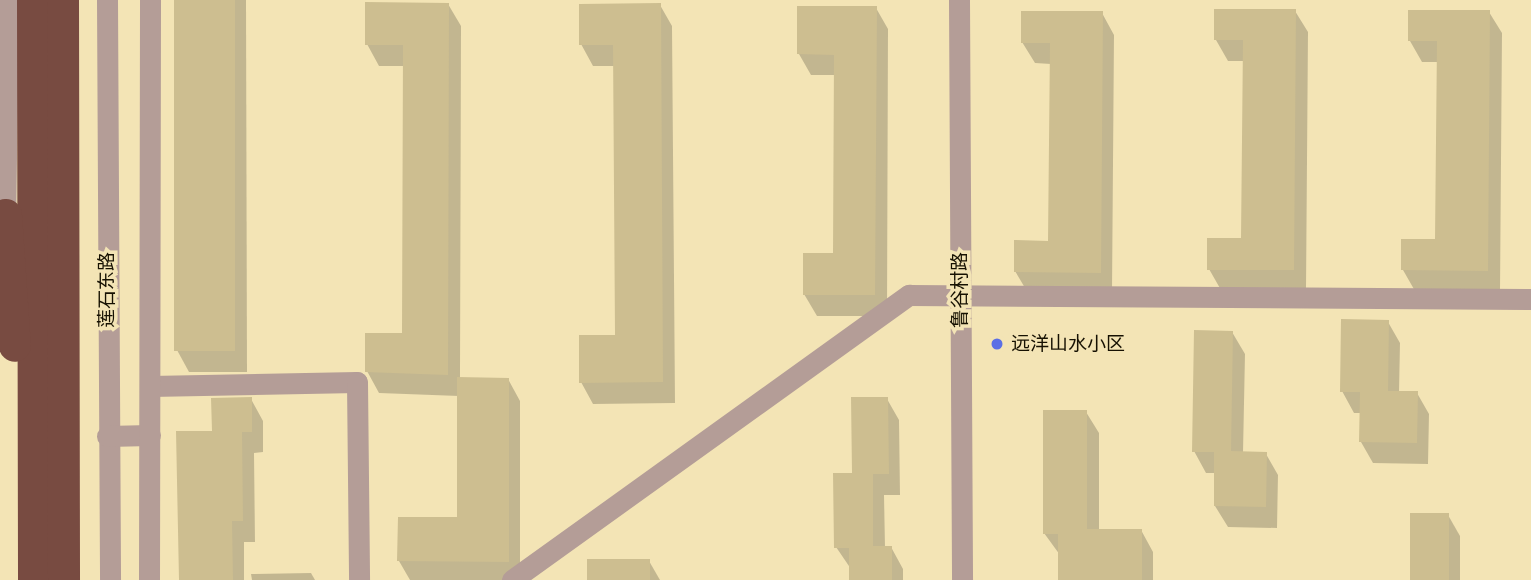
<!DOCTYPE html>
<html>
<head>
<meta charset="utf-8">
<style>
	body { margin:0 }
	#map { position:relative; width:1531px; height:580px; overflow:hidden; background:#f3e4b5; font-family:"Roboto Condensed","Noto Sans SC",sans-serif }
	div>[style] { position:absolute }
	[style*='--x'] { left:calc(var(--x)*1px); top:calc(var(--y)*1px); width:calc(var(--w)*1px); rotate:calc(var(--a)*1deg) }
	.shadow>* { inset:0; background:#0003 }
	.building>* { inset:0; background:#cdbe90; transform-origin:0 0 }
	.minor>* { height:21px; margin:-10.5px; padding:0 10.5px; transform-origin:10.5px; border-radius:10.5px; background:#b49d97 }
	.highway>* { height:32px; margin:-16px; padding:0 16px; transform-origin:16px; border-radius:16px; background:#784b41 }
	.dots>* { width:19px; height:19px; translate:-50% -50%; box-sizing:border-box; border:4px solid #f3e4b5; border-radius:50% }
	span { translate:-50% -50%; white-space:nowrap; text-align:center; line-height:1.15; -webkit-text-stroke:7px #f3e4b5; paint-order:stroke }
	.street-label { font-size:19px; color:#161102 }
	.poi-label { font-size:19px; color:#161102 }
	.left { translate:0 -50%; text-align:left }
</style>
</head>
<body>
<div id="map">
	<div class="shadow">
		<div style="clip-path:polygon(176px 0,246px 0,247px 372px,189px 372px,177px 350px)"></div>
		<div style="clip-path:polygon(448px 4px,461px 26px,460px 379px,508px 379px,520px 401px,520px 580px,410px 580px,399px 561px,459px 519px,459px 396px,379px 393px,367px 371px,404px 334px,405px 66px,379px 66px,367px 44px)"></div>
		<div style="clip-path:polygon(660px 5px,672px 26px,675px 403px,593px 404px,581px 382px,617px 337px,615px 66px,593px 66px,581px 44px)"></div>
		<div style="clip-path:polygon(876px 8px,888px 29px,887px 316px,817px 316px,804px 294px,835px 255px,835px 75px,811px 75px,799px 54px)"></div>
		<div style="clip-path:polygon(1295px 11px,1308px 32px,1306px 291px,1221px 290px,1209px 269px,1243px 240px,1244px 61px,1228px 61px,1216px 40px)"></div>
		<div style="clip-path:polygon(1489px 12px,1502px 33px,1500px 292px,1415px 291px,1403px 270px,1403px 241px,1437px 241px,1438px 62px,1422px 62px,1410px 41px)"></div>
		<div style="clip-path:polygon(1102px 13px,1114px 35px,1112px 293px,1028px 293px,1015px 271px,1050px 242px,1051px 64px,1035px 63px,1022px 42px)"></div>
		<div style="clip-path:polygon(1388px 322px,1400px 343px,1399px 393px,1417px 393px,1429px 414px,1428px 464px,1373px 463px,1361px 442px,1362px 413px,1354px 413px,1342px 391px)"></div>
		<div style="clip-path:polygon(1232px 332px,1245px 354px,1243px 453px,1266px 454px,1278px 475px,1277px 528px,1228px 527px,1215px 506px,1216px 473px,1206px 473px,1194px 451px)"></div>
		<div style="clip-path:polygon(251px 399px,263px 421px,263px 452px,254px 453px,255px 542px,244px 542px,244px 580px,180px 580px,213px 432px)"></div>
		<div style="clip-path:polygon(887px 399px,899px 420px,900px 495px,884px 495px,885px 547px,891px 547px,903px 569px,903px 580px,851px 580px,851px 569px,836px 547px,853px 475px)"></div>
		<div style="clip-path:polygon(1086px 412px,1099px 433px,1099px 530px,1141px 530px,1153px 552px,1153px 580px,1060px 580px,1060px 555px,1044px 533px)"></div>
		<div style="clip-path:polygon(1448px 515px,1460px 536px,1460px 580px,1412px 580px)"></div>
		<div style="clip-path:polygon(649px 561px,660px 580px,589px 580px)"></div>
		<div style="clip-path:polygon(311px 573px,315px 580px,252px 580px,251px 574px)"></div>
	</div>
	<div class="building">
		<div style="left:174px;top:0;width:61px;height:351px"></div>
		<div style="clip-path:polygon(365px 2px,449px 3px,448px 375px,365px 372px,365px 333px,402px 333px,403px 45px,365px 45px)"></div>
		<div style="clip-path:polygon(661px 3px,663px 382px,579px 383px,579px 335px,615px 335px,613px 45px,579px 45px,579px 4px)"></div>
		<div style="clip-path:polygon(797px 6px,877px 6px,875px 295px,803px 295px,803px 253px,833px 253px,834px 55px,797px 54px)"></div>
		<div style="clip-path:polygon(1214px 9px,1296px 9px,1294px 270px,1207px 270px,1207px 238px,1241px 238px,1243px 40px,1214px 40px)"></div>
		<div style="clip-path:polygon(1408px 10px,1490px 10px,1488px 271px,1401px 270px,1401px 239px,1435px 239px,1437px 41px,1408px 41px)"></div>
		<div style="clip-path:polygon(1021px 11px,1103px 11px,1101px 273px,1014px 272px,1014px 240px,1048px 241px,1050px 43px,1021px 43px)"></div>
		<div style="clip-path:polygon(1341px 319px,1389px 320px,1388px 391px,1418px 391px,1417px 443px,1359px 442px,1360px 392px,1340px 392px)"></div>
		<div style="clip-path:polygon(1194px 330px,1233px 331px,1231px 451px,1267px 452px,1266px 507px,1214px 506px,1214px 452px,1192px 452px)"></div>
		<div style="clip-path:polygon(457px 377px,509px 378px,509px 562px,397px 561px,398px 517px,457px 517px)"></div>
		<div style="clip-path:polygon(252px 397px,252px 432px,242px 432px,243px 521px,232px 521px,233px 580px,179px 580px,176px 431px,212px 431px,211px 398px)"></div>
		<div style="clip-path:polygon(851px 397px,888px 397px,889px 474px,873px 474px,873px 546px,892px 546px,892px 580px,849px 580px,849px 548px,834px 548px,833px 473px,852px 473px)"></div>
		<div style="clip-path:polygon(1043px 410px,1087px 410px,1087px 529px,1142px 529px,1142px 580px,1058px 580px,1058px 534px,1043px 534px)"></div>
		<div style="left:1410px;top:513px;width:39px;height:67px"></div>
		<div style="left:587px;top:559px;width:63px;height:21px"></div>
	</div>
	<div class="minor">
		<div style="--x:107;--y:0;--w:580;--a:89.7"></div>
		<div style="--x:959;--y:0;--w:580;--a:89.7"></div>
		<div style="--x:5;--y:229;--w:229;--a:-89.2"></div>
		<div style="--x:150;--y:386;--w:207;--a:-1.1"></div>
		<div style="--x:357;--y:382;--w:198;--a:89.4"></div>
		<div style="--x:107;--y:436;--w:43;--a:-1.3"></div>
		<div style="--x:149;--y:580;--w:580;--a:-89.9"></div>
		<div style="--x:512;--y:580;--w:489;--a:-35.7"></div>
		<div style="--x:909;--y:295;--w:622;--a:0.37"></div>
	</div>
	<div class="highway">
		<div style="--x:33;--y:0;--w:580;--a:89.9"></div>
		<div style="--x:63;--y:0;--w:580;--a:89.9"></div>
		<div style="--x:6;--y:215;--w:131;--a:86.1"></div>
	</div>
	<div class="dots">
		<div style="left:997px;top:344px;background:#5b6fe5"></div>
	</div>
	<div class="street-label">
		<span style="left:107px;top:290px;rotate:-90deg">莲石东路</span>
		<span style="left:960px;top:290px;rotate:-90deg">鲁谷村路</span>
	</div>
	<div class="poi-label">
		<span class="left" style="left:1011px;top:344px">远洋山水小区</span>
	</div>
</div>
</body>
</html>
